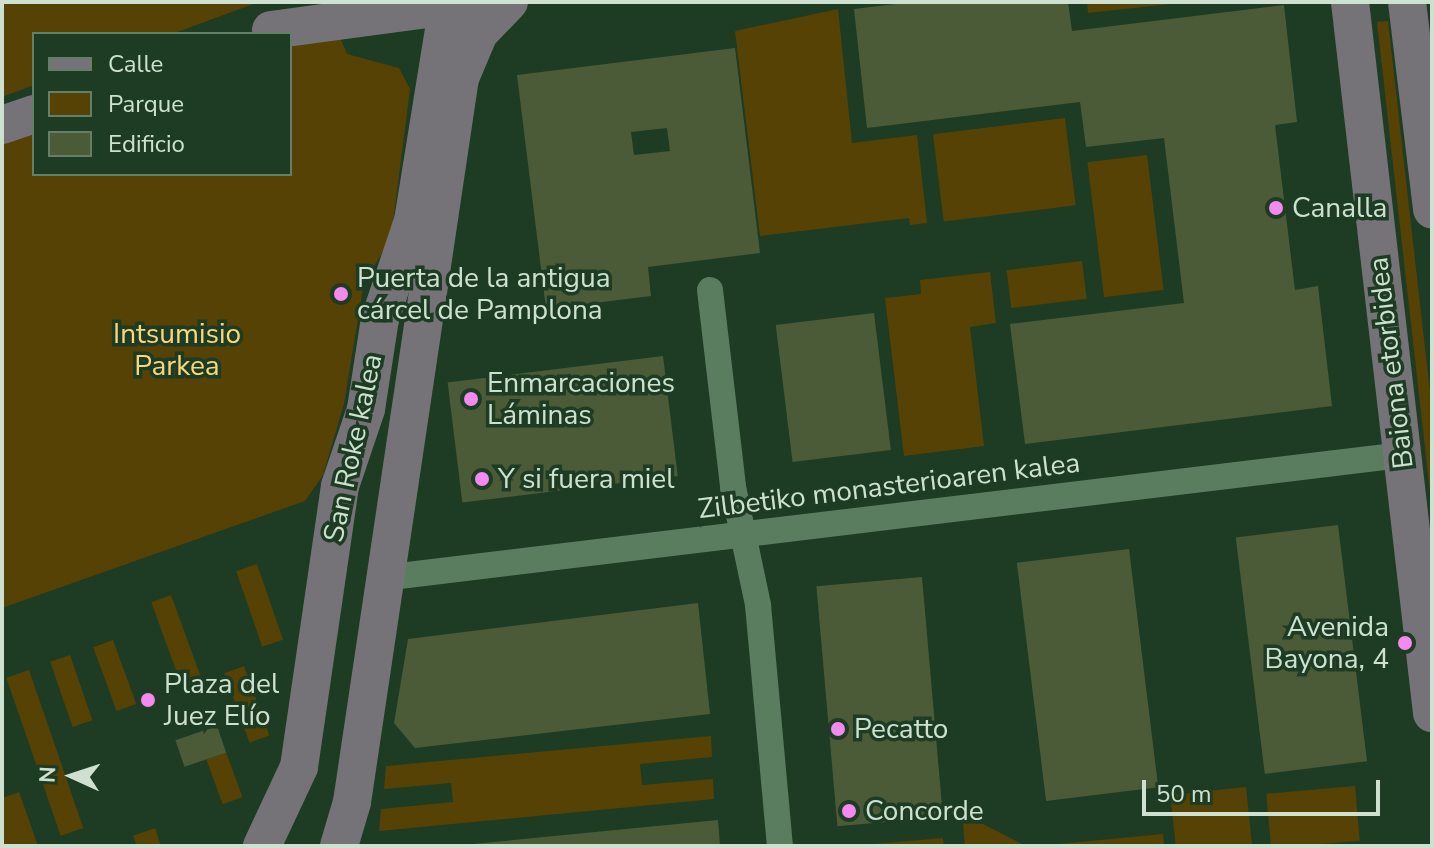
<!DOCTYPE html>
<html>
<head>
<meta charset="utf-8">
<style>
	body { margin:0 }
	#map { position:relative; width:1434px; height:848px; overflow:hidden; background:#1d3c23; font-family:"Nunito Sans",sans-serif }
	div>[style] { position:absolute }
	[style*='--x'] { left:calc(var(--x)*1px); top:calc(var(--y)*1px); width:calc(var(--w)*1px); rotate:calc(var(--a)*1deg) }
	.green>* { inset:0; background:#564205; transform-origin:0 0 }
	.building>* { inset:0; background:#4b5b38; transform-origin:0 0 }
	.street>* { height:26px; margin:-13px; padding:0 13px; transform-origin:13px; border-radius:13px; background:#5a7c5f }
	.secondary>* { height:38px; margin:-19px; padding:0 19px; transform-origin:19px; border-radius:19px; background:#767378 }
	.dots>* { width:22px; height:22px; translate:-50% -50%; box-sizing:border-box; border:4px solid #1d3c23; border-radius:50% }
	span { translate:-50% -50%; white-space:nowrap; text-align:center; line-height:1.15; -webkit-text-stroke:7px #1d3c23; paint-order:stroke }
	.poi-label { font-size:28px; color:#cee1d1 }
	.left { translate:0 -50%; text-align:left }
	.right { translate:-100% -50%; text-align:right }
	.park-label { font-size:28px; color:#fad77c }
	.street-label { font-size:28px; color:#cee1d1 }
	.frame { position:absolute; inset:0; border:4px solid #cee1d1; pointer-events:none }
	.legend { position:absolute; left:32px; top:32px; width:260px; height:144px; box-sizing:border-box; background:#1d3c23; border:2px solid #647e69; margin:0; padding:10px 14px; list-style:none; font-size:24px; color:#cee1d1 }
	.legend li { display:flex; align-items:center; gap:16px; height:40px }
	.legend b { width:40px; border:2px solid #647e69 }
	.north { position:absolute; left:32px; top:736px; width:80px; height:80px; -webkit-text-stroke:6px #1d3c23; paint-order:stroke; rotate:273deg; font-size:22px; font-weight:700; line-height:32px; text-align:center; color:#cee1d1 }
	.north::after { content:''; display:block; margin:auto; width:28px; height:36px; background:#cee1d1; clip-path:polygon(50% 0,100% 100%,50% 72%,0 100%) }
	.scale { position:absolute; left:1142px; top:780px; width:238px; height:36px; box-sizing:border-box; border:4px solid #cee1d1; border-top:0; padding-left:10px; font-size:24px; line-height:28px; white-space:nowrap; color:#cee1d1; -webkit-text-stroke:6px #1d3c23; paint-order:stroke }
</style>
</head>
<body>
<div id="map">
	<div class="green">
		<div style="clip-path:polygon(2px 2px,259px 2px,172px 34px,34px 34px,34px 85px,2px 97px)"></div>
		<div style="clip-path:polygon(1087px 2px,1170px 2px,1170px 4px,1088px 13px)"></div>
		<div style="clip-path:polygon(838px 9px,852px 143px,917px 135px,927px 223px,910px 225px,909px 218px,760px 236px,735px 31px)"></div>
		<div style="clip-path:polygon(1388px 21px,1432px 410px,1432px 510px,1377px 22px)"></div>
		<div style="clip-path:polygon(338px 33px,347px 54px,399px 68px,410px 89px,391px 239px,364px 282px,344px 404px,323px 475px,305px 501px,2px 608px,2px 143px,34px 132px,34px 174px,290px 174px,290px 41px)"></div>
		<div style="left:1065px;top:118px;width:88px;height:133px;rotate:83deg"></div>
		<div style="left:1147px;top:155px;width:136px;height:60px;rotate:83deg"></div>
		<div style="left:1082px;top:261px;width:38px;height:76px;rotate:83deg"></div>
		<div style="clip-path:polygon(990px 272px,996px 323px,970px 327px,984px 446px,904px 456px,885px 298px,921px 294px,920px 280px)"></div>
		<div style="left:257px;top:564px;width:80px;height:22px;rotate:71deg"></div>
		<div style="left:171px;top:595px;width:91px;height:21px;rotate:70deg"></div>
		<div style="left:113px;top:640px;width:68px;height:21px;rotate:70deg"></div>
		<div style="left:70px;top:655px;width:69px;height:21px;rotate:71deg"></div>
		<div style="left:244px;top:666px;width:74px;height:21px;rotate:70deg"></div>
		<div style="left:29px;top:670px;width:167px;height:24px;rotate:71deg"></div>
		<div style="clip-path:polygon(711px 736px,712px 757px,640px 764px,642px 785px,713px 779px,714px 799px,379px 831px,381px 809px,453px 802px,451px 783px,384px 789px,386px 766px)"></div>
		<div style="left:226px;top:752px;width:48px;height:21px;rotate:70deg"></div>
		<div style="left:1355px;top:786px;width:55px;height:89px;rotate:85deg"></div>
		<div style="left:1246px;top:787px;width:59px;height:76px;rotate:84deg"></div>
		<div style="clip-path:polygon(19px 792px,30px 823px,38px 846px,2px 846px,2px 798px)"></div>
		<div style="clip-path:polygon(963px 823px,983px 824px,1026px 846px,965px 846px)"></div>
		<div style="clip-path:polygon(155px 828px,161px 846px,137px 846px,133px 836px)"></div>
		<div style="clip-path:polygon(1163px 834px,1164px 846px,1037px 846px)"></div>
		<div style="clip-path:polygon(943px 838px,944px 846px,863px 846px,863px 845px)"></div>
	</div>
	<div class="building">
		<div style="clip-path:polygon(912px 2px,1068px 2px,1072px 31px,1284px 5px,1297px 122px,1275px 125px,1295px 290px,1318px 286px,1332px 406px,1025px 444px,1010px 324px,1184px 303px,1164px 138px,1086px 147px,1080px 102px,867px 128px,854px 9px)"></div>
		<div style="clip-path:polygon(evenodd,735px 48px,760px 253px,648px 267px,651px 296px,546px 309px,517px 75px,735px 48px,667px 128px,670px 151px,634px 155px,631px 132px,667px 128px)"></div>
		<div style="left:874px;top:313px;width:138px;height:99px;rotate:83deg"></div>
		<div style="left:663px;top:356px;width:121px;height:217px;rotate:83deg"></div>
		<div style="left:1338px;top:525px;width:238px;height:103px;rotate:83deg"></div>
		<div style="left:1129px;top:549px;width:240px;height:113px;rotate:83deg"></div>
		<div style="left:922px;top:577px;width:241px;height:106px;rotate:85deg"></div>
		<div style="clip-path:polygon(698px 603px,710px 714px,415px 748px,394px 723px,408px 639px)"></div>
		<div style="left:217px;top:726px;width:28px;height:44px;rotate:71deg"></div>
		<div style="clip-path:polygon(718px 820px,720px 846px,473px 846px,473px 844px)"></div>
	</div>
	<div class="street">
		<div style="--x:710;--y:290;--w:198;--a:83.3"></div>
		<div style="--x:733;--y:487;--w:121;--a:78"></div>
		<div style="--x:758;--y:605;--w:242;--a:84.8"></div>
		<div style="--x:383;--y:578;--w:1025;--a:-6.89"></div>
	</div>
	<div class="secondary">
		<div style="--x:1350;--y:2;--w:716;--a:83.42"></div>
		<div style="--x:1407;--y:2;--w:209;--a:83.1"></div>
		<div style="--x:271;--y:30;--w:201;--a:-7.7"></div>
		<div style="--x:2;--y:125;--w:34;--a:-19"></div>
		<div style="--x:262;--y:846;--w:87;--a:-64.9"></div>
		<div style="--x:299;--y:767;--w:284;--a:-81.7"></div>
		<div style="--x:340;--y:486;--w:81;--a:-71.3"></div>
		<div style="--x:366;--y:409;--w:91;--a:-81.2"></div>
		<div style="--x:380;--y:319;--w:103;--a:-71.4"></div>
		<div style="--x:413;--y:221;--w:219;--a:-80.8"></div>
		<div style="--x:339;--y:846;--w:46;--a:-73.5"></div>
		<div style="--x:352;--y:802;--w:732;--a:-81.52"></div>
		<div style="--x:460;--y:78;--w:49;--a:-67.1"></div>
		<div style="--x:479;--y:33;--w:43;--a:-45.9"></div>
	</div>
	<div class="dots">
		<div style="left:1276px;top:208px;background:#f489ef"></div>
		<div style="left:341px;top:294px;background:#f489ef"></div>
		<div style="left:471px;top:399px;background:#f489ef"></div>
		<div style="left:482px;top:479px;background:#f489ef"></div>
		<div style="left:1405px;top:643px;background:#f489ef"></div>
		<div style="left:148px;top:700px;background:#f489ef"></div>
		<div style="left:838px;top:729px;background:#f489ef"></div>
		<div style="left:849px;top:811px;background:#f489ef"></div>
	</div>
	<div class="poi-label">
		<span class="left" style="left:1292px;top:208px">Canalla</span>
		<span class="left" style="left:357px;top:294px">Puerta de la antigua<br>cárcel de Pamplona</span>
		<span class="left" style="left:487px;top:399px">Enmarcaciones<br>Láminas</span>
		<span class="left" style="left:498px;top:479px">Y si fuera miel</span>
		<span class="right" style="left:1389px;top:643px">Avenida<br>Bayona, 4</span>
		<span class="left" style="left:164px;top:700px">Plaza del<br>Juez Elío</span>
		<span class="left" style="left:854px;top:729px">Pecatto</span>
		<span class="left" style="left:865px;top:811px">Concorde</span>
	</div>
	<div class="park-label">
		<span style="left:177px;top:350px">Intsumisio<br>Parkea</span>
	</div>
	<div class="street-label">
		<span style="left:1391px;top:363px;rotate:-97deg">Baiona etorbidea</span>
		<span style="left:353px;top:448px;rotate:-78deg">San Roke kalea</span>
		<span style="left:889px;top:486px;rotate:-7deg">Zilbetiko monasterioaren kalea</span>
	</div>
	<div class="frame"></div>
	<ul class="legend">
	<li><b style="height:10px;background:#767378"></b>Calle</li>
	<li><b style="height:22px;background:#564205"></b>Parque</li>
	<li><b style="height:22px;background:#4b5b38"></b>Edificio</li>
	</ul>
	<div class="north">N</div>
	<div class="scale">50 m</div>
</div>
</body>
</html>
